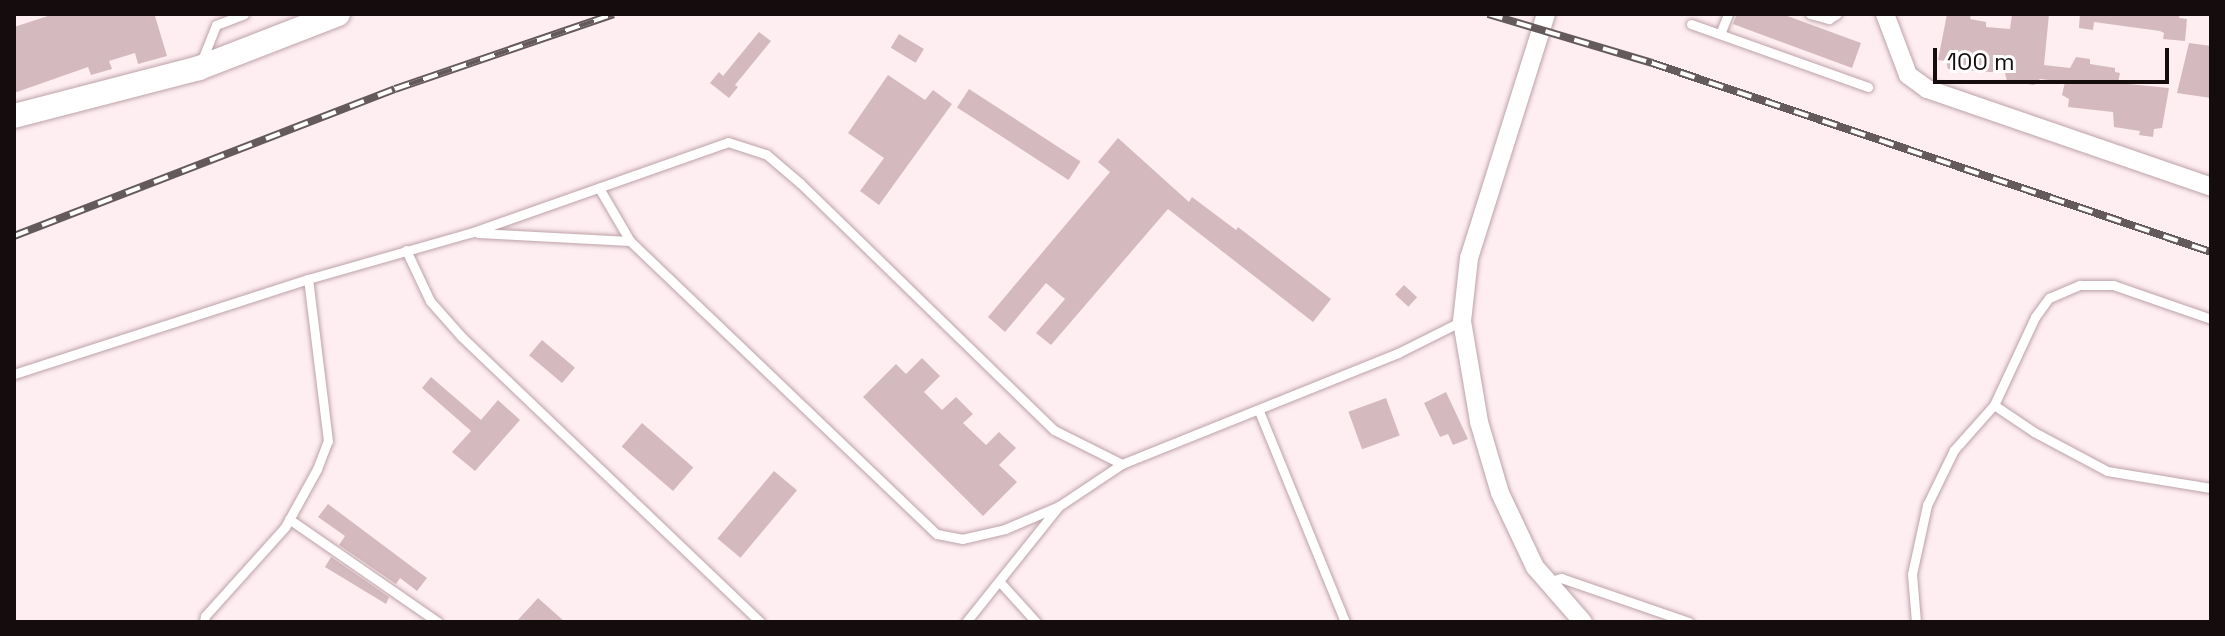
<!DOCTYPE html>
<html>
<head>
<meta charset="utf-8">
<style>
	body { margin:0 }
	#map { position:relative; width:2225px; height:636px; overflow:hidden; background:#feedf1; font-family:"Space Grotesk",sans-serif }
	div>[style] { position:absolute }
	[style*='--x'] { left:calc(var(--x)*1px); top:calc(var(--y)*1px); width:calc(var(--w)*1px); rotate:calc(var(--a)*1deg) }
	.building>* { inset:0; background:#d4babf; transform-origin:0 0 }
	.roads { filter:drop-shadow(0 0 2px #bca3a8) drop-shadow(0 0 2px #bca3a8) }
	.lane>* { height:9px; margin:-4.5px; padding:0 4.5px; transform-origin:4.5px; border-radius:4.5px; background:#fff }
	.street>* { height:18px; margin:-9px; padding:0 9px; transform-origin:9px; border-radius:9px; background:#fff }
	.secondary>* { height:24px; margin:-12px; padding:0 12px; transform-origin:12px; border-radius:12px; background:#fff }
	.rail>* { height:8px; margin-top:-4px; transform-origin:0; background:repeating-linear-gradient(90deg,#fff 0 15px,#64595b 0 30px); box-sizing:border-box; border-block:2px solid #64595b }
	span { translate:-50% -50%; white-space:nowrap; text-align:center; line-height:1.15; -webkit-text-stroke:7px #fff; paint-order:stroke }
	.frame { position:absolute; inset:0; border:16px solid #150c0e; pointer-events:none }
	.scale { position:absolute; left:1933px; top:48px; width:236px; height:36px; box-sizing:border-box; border:4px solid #150c0e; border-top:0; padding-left:10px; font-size:24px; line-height:28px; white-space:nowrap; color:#150c0e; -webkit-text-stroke:6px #fff; paint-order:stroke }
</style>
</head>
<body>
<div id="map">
	<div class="building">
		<div style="clip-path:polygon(54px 14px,155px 16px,167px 56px,138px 64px,135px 53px,109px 61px,112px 69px,91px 75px,88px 67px,14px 93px,14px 27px)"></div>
		<div style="clip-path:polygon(1737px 14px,1782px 14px,1861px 43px,1852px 68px,1733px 24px)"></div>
		<div style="clip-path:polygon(1947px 14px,1971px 14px,1970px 19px,1986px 22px,1986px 27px,2010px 29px,2012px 14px,2049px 14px,2044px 65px,2070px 68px,2076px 57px,2090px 59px,2090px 64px,2115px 68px,2115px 72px,2120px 73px,2118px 83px,2169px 88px,2162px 128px,2154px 129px,2153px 137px,2139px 135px,2140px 131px,2114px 127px,2113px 112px,2068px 107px,2069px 99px,2062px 95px,2065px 82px,2040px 79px,2034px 85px,2007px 81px,2005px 73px,1948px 69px,1946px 61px,1938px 60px)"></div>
		<div style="clip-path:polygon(2080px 14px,2180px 14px,2179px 18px,2187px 19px,2185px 41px,2163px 39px,2164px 33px,2160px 31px,2094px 22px,2093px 30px,2079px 28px)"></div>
		<div style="clip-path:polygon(759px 32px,771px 41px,735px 85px,738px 87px,729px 98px,710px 83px,719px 72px,723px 76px)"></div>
		<div style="left:899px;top:34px;width:29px;height:16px;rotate:31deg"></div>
		<div style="clip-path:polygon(2189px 43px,2211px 46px,2211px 98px,2177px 93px)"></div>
		<div style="clip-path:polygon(888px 75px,925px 100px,933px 90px,952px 104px,879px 205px,860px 191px,884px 158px,848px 133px)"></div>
		<div style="left:969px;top:89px;width:133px;height:22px;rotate:33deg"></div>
		<div style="clip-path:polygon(1118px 138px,1189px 202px,1192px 197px,1236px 230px,1238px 227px,1331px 299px,1313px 322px,1168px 209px,1051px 345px,1036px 333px,1065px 299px,1046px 283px,1005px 332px,988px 317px,1110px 172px,1098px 162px)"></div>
		<div style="left:1404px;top:285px;width:18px;height:13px;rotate:43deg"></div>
		<div style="left:542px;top:340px;width:43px;height:20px;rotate:40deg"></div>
		<div style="clip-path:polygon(922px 358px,940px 376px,924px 392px,942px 410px,956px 397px,973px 414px,963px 423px,986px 445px,999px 432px,1016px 448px,999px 465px,1017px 482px,983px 516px,863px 397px,896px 364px,906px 374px)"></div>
		<div style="clip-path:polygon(431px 377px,481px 420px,498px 400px,520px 420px,475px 471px,452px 452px,471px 431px,422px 388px)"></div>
		<div style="clip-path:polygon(1446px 392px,1468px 439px,1453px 445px,1448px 434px,1440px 437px,1424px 403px)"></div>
		<div style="left:1386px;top:398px;width:40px;height:40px;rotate:70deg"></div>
		<div style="left:642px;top:423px;width:68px;height:31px;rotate:41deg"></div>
		<div style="left:774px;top:471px;width:30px;height:88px;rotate:40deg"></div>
		<div style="clip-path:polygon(328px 504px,427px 578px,417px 591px,400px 578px,396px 584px,339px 545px,345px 536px,318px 517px)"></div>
		<div style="clip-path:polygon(331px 557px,389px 597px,386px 604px,325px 567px)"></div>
		<div style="clip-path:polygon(538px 598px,565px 622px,516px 622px)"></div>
	</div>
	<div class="roads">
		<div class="lane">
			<div style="--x:1810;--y:14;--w:20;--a:15"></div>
			<div style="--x:1829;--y:19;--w:9;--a:-32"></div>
			<div style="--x:1691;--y:24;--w:188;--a:19.6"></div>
			<div style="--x:1720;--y:34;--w:22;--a:-68"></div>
			<div style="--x:200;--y:65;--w:43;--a:-68.2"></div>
			<div style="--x:216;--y:25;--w:30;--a:-21"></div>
			<div style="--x:599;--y:188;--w:61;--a:59.7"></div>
			<div style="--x:630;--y:241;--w:424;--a:43.7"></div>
			<div style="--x:937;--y:534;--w:25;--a:11"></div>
			<div style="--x:962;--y:539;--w:44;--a:-13.1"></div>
			<div style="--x:1005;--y:529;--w:59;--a:-23.1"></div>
			<div style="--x:478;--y:233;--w:152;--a:3"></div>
			<div style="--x:406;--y:250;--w:56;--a:64.8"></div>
			<div style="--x:430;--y:301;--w:48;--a:48.4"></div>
			<div style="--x:462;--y:337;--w:412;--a:43.7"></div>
			<div style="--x:14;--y:374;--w:309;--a:-17.9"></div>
			<div style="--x:308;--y:279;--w:168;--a:-15.9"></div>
			<div style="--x:470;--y:233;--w:274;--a:-19.4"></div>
			<div style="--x:728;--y:142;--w:40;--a:18"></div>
			<div style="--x:766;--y:154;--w:45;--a:40.5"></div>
			<div style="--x:800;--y:183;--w:354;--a:44.2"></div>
			<div style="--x:1054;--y:430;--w:76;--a:26.6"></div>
			<div style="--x:1994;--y:405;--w:48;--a:34"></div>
			<div style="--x:2034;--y:432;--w:83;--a:28.1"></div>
			<div style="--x:2107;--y:471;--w:105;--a:9.3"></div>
			<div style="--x:1259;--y:411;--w:228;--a:67.8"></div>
			<div style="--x:289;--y:519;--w:181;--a:34.7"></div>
			<div style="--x:999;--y:581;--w:55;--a:47.9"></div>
			<div style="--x:1548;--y:582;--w:14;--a:-17"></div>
			<div style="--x:1561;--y:578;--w:135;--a:19"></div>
			<div style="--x:204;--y:622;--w:6;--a:-81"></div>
			<div style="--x:205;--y:616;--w:120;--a:-48"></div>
			<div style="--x:285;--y:527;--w:66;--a:-61.1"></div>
			<div style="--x:317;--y:469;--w:30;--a:-69"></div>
			<div style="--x:328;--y:441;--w:163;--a:-97"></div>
			<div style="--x:966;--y:622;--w:149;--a:-51.3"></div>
			<div style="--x:1059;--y:506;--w:76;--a:-33.7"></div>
			<div style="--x:1122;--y:464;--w:297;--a:-21.9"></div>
			<div style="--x:1398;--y:353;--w:72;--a:-26.6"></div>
			<div style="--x:1916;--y:622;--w:48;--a:-94.8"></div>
			<div style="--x:1912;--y:574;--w:71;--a:-77.7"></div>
			<div style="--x:1927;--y:505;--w:61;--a:-63.9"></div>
			<div style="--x:1954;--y:450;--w:60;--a:-48.4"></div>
			<div style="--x:1994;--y:405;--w:97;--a:-65"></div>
			<div style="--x:2035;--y:317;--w:24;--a:-54"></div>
			<div style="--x:2049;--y:298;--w:34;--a:-23"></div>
			<div style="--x:2080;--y:285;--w:33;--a:0"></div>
			<div style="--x:2113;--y:285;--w:104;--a:19.1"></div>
		</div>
		<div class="street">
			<div style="--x:1546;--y:14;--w:256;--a:107.5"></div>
			<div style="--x:1469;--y:258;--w:63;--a:96.3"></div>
			<div style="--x:1462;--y:321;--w:102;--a:80.4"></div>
			<div style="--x:1479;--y:422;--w:74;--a:73.5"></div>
			<div style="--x:1500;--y:493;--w:82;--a:64.7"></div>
			<div style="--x:1535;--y:567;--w:73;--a:48.9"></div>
			<div style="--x:1885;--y:14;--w:65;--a:69.3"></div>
			<div style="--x:1908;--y:75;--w:24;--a:36"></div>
			<div style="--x:1927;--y:89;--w:300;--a:19"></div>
		</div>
		<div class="secondary">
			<div style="--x:14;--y:116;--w:191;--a:-14.5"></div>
			<div style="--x:199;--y:68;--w:149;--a:-21.2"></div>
		</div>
	</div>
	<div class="rail">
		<div style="--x:1488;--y:14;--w:171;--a:16.6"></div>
		<div style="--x:1652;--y:63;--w:590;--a:18.68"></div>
		<div style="--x:14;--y:236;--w:408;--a:-21.1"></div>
		<div style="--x:395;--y:89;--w:231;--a:-18.9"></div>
	</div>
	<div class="frame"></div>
	<div class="scale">100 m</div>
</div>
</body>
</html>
